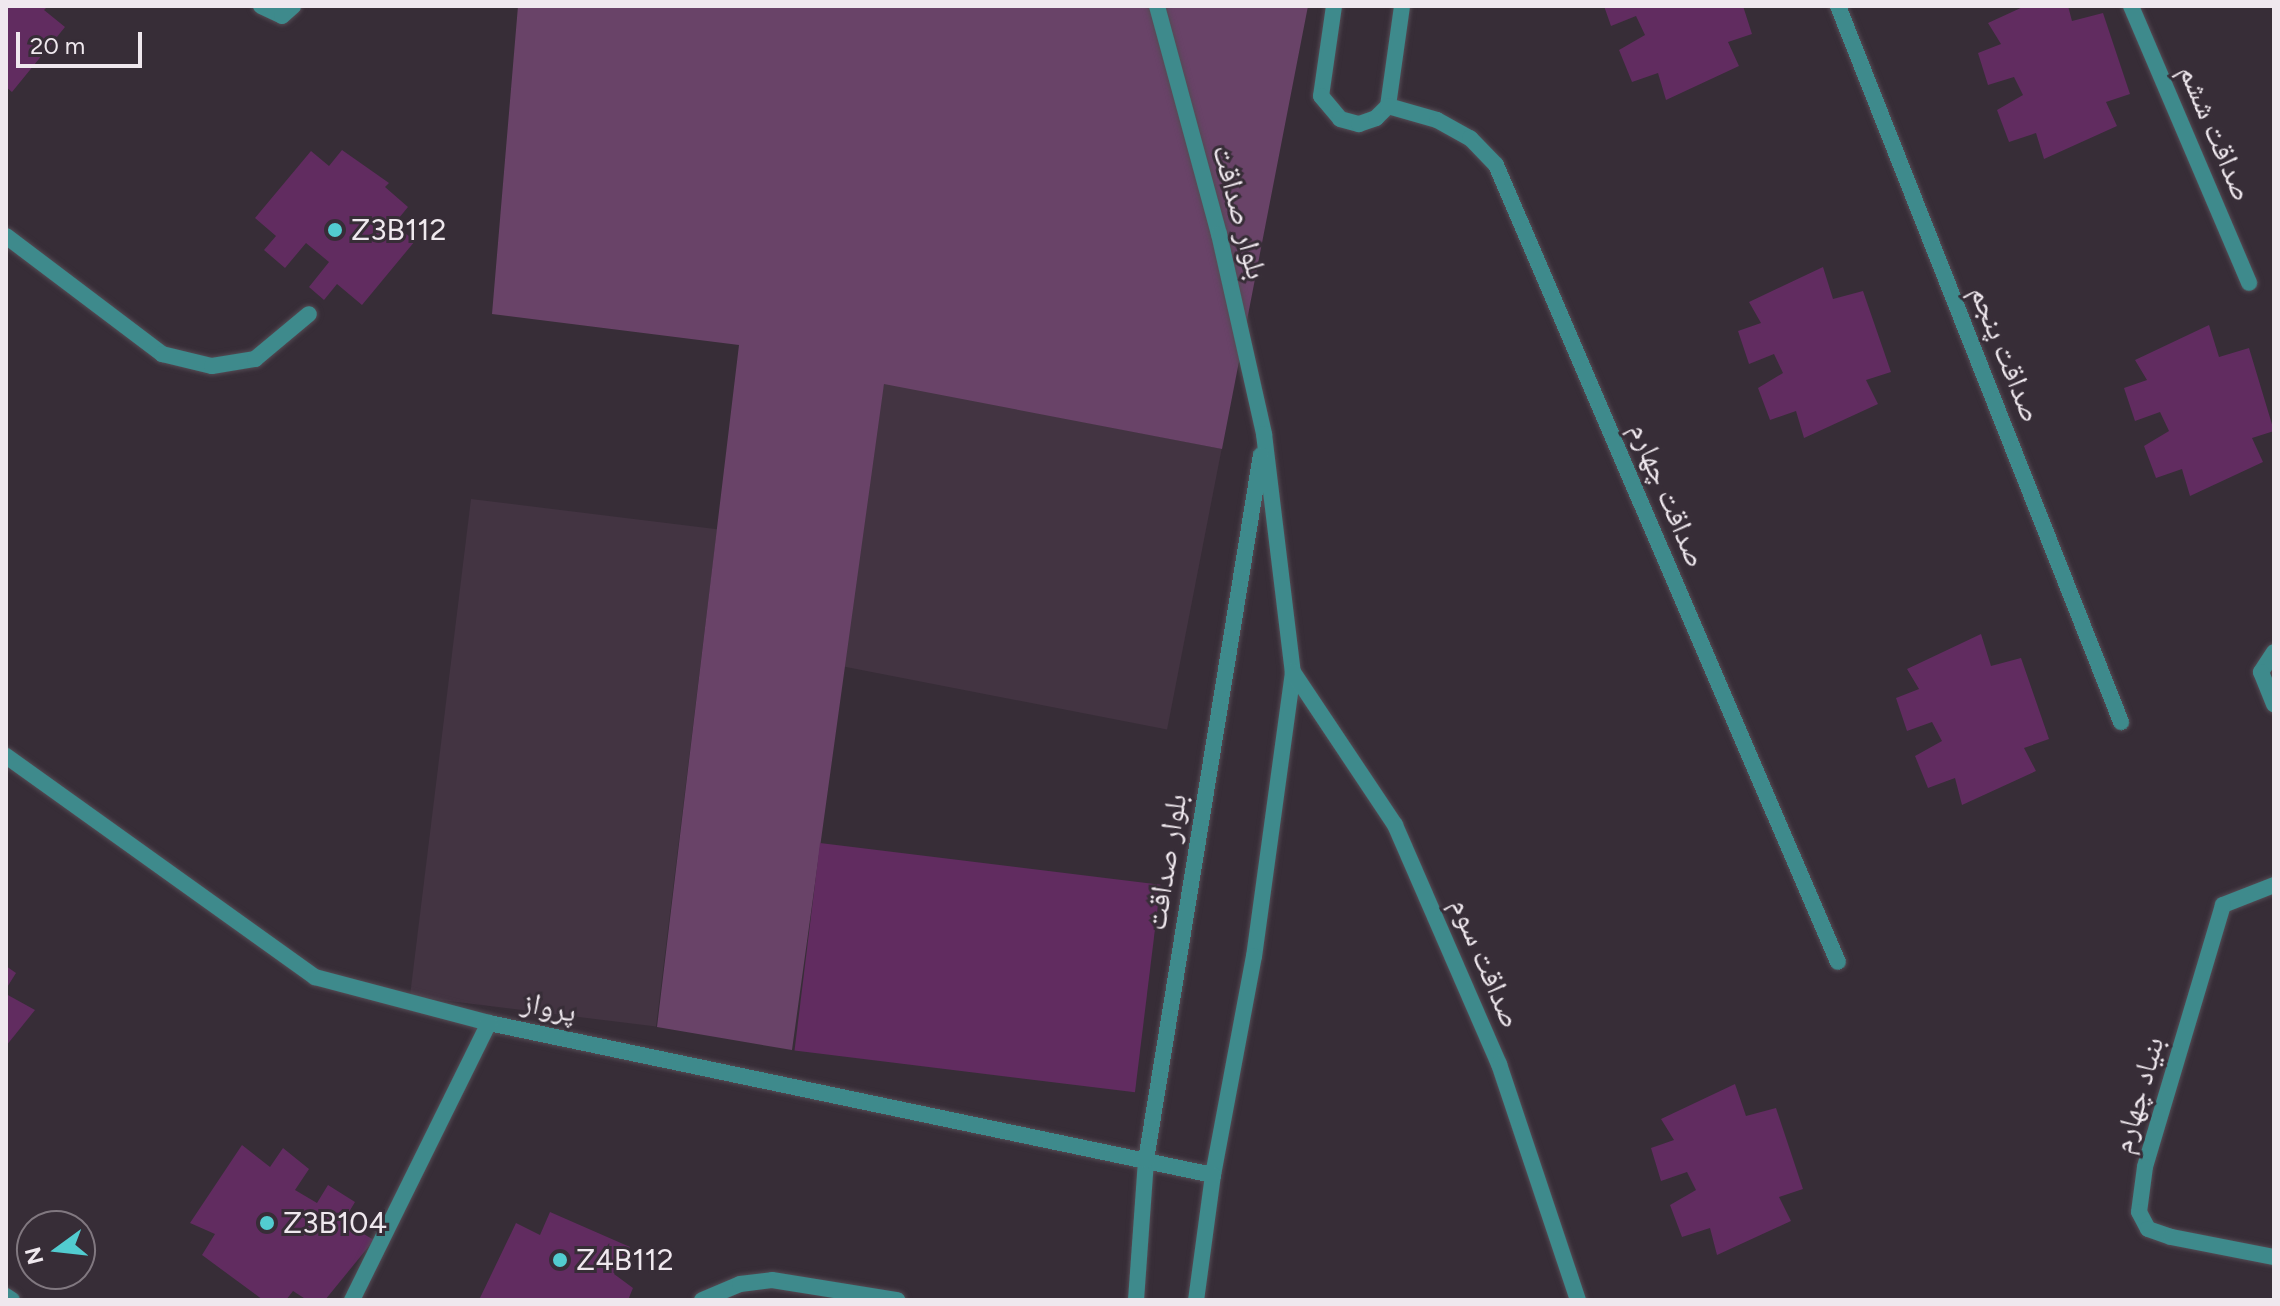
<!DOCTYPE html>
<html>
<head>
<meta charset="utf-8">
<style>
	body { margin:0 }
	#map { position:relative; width:2280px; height:1306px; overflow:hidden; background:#372d37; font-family:Figtree,"Noto Naskh Arabic",sans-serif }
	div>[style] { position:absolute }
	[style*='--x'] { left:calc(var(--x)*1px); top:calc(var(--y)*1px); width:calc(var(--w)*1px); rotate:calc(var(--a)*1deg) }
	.built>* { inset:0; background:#433442; transform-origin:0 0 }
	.green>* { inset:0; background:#694368 }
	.building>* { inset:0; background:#612c60; transform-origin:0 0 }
	.roads { filter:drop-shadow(0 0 2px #544b54) drop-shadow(0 0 2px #544b54) }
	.street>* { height:16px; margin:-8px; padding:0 8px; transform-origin:8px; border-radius:8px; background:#3e8a8c }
	.dots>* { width:22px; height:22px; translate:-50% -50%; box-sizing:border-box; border:4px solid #372d37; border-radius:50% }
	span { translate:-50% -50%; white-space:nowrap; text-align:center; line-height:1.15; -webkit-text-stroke:6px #372d37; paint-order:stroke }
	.street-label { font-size:30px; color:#efe8ee }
	.poi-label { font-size:30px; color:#efe8ee }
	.left { translate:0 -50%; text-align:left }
	.frame { position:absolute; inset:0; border:8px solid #efe8ee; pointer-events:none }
	.north { position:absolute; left:16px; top:1210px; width:80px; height:80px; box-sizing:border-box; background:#372d37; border:2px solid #817880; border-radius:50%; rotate:255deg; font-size:22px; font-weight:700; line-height:32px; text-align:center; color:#efe8ee }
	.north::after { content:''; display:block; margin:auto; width:28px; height:36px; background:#52ccd0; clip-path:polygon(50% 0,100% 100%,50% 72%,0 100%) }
	.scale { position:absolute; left:16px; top:32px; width:126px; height:36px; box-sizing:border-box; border:4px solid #efe8ee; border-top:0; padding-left:10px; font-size:24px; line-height:28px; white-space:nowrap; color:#efe8ee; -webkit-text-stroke:6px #372d37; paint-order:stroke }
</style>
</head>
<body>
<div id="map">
	<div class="built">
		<div style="left:884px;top:383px;width:344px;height:286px;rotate:11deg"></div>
		<div style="left:471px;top:499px;width:248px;height:501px;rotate:7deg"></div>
	</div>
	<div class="green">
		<div style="clip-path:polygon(518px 6px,1308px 6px,1222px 449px,884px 384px,792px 1050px,657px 1027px,739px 345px,492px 314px)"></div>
	</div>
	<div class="building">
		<div style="clip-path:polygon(6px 6px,48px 6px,44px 10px,65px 27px,12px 92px,6px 87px)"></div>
		<div style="clip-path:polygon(1604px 6px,1743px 6px,1752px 34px,1728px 42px,1739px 66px,1666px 100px,1658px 73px,1632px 82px,1619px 50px,1645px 35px,1636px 16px,1611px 26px)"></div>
		<div style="clip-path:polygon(2025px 6px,2068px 6px,2072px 21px,2103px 13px,2130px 94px,2106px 102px,2117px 126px,2044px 159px,2036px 133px,2009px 142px,1997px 110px,2023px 95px,2014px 77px,1988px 85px,1978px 53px,2001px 44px,1988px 23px)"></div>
		<div style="clip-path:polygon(342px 150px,389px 183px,385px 187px,408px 207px,394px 224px,415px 241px,362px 305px,337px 284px,324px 300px,309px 287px,329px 262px,306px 243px,285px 268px,264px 250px,276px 236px,255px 218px,311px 151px,329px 166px)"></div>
		<div style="clip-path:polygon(1823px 267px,1833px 299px,1863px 291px,1891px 372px,1866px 380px,1878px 404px,1804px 438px,1796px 411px,1770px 420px,1758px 388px,1783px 373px,1774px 354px,1749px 364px,1738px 331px,1761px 323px,1749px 302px)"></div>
		<div style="clip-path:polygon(2209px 325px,2219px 357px,2249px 348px,2274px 431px,2252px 438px,2263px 462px,2190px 496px,2182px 469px,2156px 478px,2144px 446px,2169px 431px,2160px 412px,2135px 421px,2124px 388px,2147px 380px,2135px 360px)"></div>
		<div style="clip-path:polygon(1981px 634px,1991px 666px,2021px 658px,2049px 739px,2024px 748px,2036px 771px,1962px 805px,1955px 778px,1928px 788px,1915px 756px,1942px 741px,1932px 722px,1907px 731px,1896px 698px,1919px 689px,1907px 669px)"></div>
		<div style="left:820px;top:843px;width:343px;height:209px;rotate:7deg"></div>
		<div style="clip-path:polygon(6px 966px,16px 973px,6px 989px)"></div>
		<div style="clip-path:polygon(6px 994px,35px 1010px,6px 1046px)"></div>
		<div style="clip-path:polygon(1735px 1084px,1746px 1116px,1776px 1108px,1803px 1189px,1779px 1197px,1791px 1221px,1717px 1255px,1710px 1228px,1682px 1237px,1670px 1205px,1696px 1190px,1687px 1172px,1661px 1181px,1651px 1148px,1674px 1140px,1661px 1119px)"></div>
		<div style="clip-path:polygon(242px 1145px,270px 1167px,283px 1148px,309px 1169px,295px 1190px,317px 1203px,328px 1185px,355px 1202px,343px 1222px,374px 1240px,325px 1300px,307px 1300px,293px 1291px,286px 1300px,263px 1300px,202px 1255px,215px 1234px,190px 1223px)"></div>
		<div style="clip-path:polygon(550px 1212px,630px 1247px,614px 1274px,633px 1288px,628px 1300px,479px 1300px,516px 1223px,540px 1235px)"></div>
	</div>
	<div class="roads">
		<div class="street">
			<div style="--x:261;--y:6;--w:23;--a:25"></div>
			<div style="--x:282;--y:16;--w:15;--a:-42"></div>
			<div style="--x:1157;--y:6;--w:236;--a:74.8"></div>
			<div style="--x:1219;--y:234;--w:205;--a:77.3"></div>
			<div style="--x:1264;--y:434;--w:240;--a:83.1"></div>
			<div style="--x:1293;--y:672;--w:287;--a:97.8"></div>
			<div style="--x:1254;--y:956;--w:223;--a:100.6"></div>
			<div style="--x:1213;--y:1175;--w:126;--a:97.7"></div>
			<div style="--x:1334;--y:6;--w:91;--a:98.2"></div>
			<div style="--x:1321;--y:96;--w:30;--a:50"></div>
			<div style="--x:1340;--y:119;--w:20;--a:15"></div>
			<div style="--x:1359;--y:124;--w:18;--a:-19"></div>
			<div style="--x:1376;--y:118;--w:17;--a:-45"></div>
			<div style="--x:1388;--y:106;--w:101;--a:-82"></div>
			<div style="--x:1838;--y:6;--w:770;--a:68.43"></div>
			<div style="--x:2131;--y:6;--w:301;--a:66.9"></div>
			<div style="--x:1388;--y:106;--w:51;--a:15.9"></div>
			<div style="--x:1437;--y:120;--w:38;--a:29"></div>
			<div style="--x:1470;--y:138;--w:37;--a:46"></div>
			<div style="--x:1496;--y:165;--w:867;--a:66.78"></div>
			<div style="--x:6;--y:236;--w:196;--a:37.1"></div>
			<div style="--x:162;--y:354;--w:51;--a:13.5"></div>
			<div style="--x:212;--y:366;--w:44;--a:-9.2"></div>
			<div style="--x:255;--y:359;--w:70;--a:-39.8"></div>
			<div style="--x:2274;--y:652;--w:24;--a:123"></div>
			<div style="--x:2261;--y:672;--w:35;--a:68"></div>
			<div style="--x:1293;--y:672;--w:184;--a:56.3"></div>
			<div style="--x:1395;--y:825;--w:261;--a:66.5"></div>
			<div style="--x:1499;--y:1064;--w:249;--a:71.5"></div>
			<div style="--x:6;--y:756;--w:380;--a:35.6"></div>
			<div style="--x:315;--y:977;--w:180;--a:14.8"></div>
			<div style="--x:489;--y:1023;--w:740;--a:11.86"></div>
			<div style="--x:2274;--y:885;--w:55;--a:158.6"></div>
			<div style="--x:2223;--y:905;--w:273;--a:106.6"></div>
			<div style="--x:2145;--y:1167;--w:45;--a:97.6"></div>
			<div style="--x:2139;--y:1212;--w:19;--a:62"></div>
			<div style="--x:2148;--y:1229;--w:24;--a:19"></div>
			<div style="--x:2171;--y:1237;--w:105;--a:11"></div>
			<div style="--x:6;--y:1296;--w:7;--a:34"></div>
			<div style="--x:352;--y:1300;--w:309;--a:-63.7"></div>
			<div style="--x:702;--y:1300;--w:41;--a:-22.8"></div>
			<div style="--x:740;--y:1284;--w:32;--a:-7"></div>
			<div style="--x:772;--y:1280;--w:127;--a:9.1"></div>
			<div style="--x:1136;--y:1300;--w:140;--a:-85.9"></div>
			<div style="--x:1146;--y:1160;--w:714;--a:-80.74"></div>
		</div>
	</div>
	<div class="dots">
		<div style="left:335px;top:230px;background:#52ccd0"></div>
		<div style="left:267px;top:1223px;background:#52ccd0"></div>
		<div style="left:560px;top:1260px;background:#52ccd0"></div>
	</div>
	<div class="street-label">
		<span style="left:2216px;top:133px;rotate:67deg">صداقت ششم</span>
		<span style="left:1240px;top:212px;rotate:75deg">بلوار صداقت</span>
		<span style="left:2006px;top:354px;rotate:68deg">صداقت پنجم</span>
		<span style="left:1668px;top:495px;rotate:67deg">صداقت چهارم</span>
		<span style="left:1166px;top:862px;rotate:-81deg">بلوار صداقت</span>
		<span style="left:1486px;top:963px;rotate:67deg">صداقت سوم</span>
		<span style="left:549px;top:1007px;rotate:12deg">پرواز</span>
		<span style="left:2138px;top:1095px;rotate:-74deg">بنیاد چهارم</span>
	</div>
	<div class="poi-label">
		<span class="left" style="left:351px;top:230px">Z3B112</span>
		<span class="left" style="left:283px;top:1223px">Z3B104</span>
		<span class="left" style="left:576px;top:1260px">Z4B112</span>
	</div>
	<div class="frame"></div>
	<div class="north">N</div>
	<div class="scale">20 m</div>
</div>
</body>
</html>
